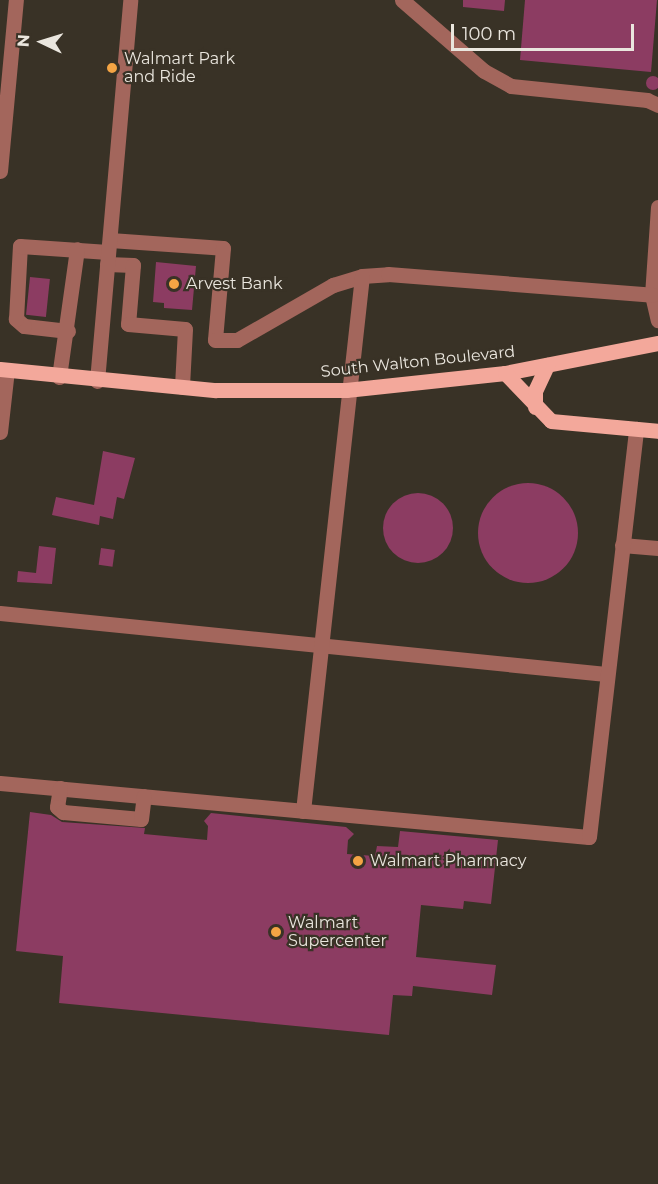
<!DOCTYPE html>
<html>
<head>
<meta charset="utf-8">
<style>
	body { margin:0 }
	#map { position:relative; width:658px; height:1184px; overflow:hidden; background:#393226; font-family:Montserrat,sans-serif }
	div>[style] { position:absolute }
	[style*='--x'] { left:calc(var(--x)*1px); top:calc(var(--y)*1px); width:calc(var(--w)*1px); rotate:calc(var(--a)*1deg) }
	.building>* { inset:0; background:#8c3c62; transform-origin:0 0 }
	.round { border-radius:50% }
	.minor>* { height:15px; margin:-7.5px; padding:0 7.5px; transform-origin:7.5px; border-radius:7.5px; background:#a3665c }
	.major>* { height:15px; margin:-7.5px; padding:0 7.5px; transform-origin:7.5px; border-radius:7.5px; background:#f3a89b }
	.dots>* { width:16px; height:16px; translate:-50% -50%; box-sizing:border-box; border:3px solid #393226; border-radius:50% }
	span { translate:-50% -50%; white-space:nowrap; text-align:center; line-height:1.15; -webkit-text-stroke:4.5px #393226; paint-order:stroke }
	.poi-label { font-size:16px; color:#eae6de }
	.left { translate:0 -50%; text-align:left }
	.street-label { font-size:16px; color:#eae6de }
	.north { position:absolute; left:12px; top:12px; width:60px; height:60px; -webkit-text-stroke:4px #393226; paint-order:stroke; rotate:274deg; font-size:16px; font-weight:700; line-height:24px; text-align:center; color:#eae6de }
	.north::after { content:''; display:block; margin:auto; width:21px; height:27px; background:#eae6de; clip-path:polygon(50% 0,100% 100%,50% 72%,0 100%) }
	.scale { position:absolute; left:451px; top:24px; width:183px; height:27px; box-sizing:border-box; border:3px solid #eae6de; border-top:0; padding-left:8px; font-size:18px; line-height:21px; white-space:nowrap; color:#eae6de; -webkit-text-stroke:4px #393226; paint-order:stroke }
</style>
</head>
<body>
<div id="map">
	<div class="building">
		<div style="clip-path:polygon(463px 0,505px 0,504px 11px,463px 7px)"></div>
		<div style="clip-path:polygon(525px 0,657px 0,651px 72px,520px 60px)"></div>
		<div class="round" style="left:646px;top:76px;width:14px;height:14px"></div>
		<div style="clip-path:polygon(156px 262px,196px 266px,192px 310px,164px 308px,164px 303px,153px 302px)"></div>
		<div style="left:30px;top:277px;width:20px;height:38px;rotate:6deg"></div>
		<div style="clip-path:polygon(103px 451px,135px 458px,124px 499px,117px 497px,113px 519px,100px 516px,99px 525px,52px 515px,56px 497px,94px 505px)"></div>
		<div class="round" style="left:478px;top:483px;width:100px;height:100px"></div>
		<div class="round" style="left:383px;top:493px;width:70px;height:70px"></div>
		<div style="clip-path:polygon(39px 546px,56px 548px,52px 584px,17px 582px,18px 571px,36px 573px)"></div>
		<div style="left:101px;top:548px;width:14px;height:17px;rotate:8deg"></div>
		<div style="clip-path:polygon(30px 812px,51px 815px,62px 822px,145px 828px,144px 834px,207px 840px,208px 826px,204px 821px,211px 813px,346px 827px,354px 834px,348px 840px,347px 854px,375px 856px,377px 846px,398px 847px,400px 831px,498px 840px,491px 904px,464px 901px,463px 909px,421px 905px,416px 957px,496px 965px,492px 995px,413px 986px,412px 996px,393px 995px,389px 1035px,59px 1003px,63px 956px,16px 951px)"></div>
	</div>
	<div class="minor">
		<div style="--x:402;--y:0;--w:108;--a:40.9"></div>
		<div style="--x:484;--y:71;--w:31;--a:29"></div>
		<div style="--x:511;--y:86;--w:137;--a:5.9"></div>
		<div style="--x:647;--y:100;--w:12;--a:24"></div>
		<div style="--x:0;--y:171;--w:172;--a:-84.7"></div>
		<div style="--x:658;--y:207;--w:88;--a:93.9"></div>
		<div style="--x:652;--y:295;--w:26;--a:77"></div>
		<div style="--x:110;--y:240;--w:113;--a:4"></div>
		<div style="--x:223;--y:248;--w:92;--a:95"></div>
		<div style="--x:215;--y:340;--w:22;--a:0"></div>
		<div style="--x:237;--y:340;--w:111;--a:-29.8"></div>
		<div style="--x:333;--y:285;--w:30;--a:-17"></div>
		<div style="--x:362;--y:276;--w:26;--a:-4"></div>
		<div style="--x:388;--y:274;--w:265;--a:4.5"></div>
		<div style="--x:107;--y:264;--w:26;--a:2"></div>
		<div style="--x:133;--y:265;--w:59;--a:94.8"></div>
		<div style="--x:128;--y:324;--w:57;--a:5"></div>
		<div style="--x:185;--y:329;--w:58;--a:93"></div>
		<div style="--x:68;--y:331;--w:44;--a:-173.5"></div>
		<div style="--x:24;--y:326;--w:11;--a:-139"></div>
		<div style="--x:16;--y:319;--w:73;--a:-86.9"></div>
		<div style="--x:20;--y:246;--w:88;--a:3.9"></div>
		<div style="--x:59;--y:377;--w:129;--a:-82"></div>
		<div style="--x:97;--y:381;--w:382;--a:-85"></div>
		<div style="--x:0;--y:432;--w:62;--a:-83.6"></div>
		<div style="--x:622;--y:545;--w:36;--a:5"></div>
		<div style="--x:0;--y:613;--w:609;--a:5.75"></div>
		<div style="--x:0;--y:783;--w:591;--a:5.24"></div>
		<div style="--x:589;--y:837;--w:411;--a:-83.4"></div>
		<div style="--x:60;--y:788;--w:19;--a:99"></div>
		<div style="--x:57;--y:807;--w:8;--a:40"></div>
		<div style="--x:63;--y:812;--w:78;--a:5.1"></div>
		<div style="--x:141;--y:819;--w:23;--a:-83"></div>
		<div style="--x:303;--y:811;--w:538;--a:-83.71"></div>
	</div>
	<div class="major">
		<div style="--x:0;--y:369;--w:217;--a:5.6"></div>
		<div style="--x:216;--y:390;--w:130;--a:0"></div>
		<div style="--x:346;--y:390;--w:160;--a:-6.1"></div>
		<div style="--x:505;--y:373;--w:156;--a:-11.1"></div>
		<div style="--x:505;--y:373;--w:66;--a:46.2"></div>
		<div style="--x:551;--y:421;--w:107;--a:5.3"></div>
		<div style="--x:535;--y:407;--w:16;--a:-90"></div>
		<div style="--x:535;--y:391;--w:29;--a:-65"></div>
	</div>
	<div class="dots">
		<div style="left:112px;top:68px;background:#f4a444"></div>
		<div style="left:174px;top:284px;background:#f4a444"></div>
		<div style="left:358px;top:861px;background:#f4a444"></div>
		<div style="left:276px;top:932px;background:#f4a444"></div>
	</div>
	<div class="poi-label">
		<span class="left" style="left:124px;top:68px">Walmart Park<br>and Ride</span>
		<span class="left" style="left:186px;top:284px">Arvest Bank</span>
		<span class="left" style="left:370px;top:861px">Walmart Pharmacy</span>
		<span class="left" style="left:288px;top:932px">Walmart<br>Supercenter</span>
	</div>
	<div class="street-label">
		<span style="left:418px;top:362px;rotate:-6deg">South Walton Boulevard</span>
	</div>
	<div class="north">N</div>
	<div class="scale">100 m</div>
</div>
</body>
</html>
